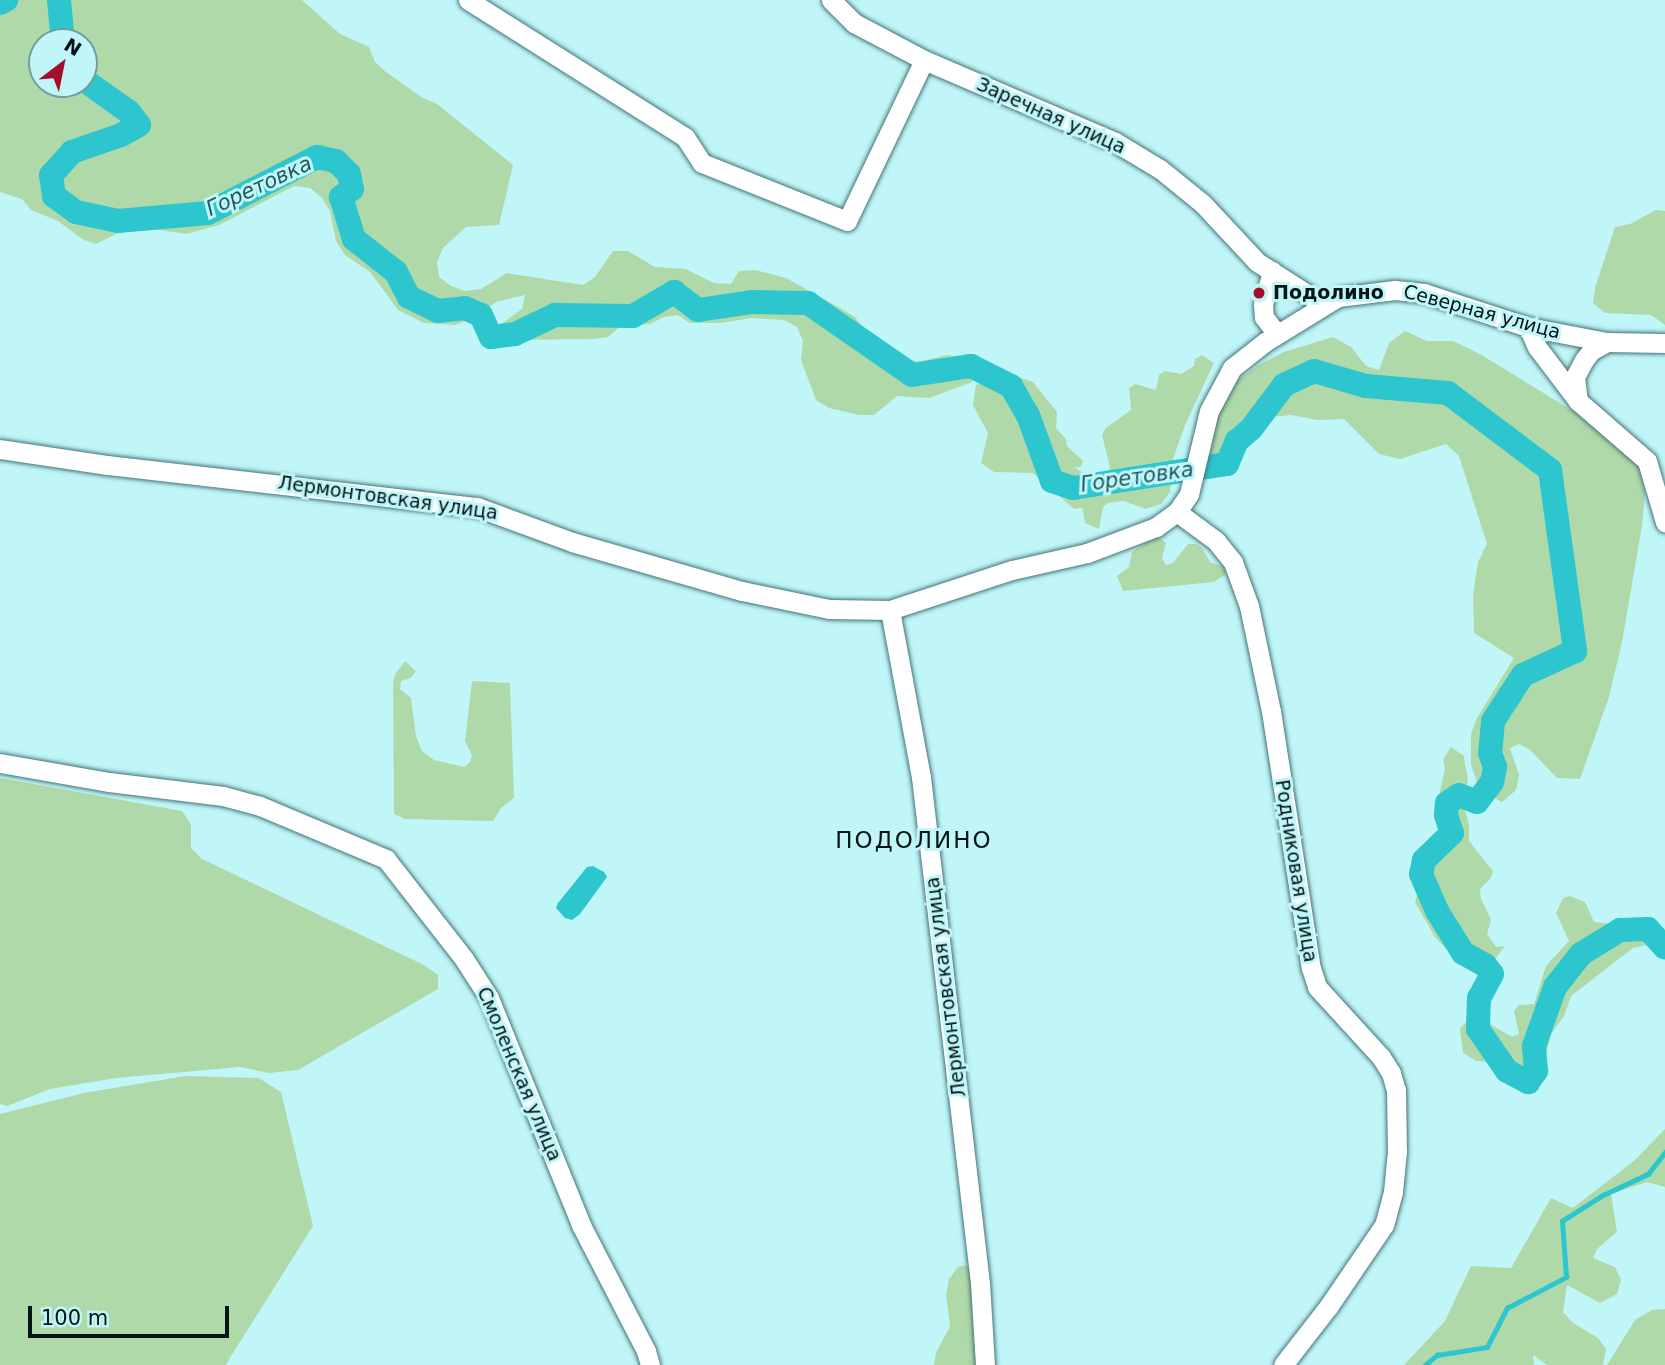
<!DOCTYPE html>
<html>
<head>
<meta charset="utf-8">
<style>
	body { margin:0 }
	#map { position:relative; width:1665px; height:1365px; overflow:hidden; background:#c1f6f9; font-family:"DejaVu Sans",sans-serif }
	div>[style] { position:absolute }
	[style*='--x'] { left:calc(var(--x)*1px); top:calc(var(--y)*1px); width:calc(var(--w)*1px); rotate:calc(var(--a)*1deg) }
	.green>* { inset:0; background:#b0d9a9 }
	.water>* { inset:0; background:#2dc5ce }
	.stream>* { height:4.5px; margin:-2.25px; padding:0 2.25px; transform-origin:2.25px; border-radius:2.25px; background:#2dc5ce }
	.river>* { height:24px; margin:-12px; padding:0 12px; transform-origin:12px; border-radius:12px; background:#2dc5ce }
	.roads { filter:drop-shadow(0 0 2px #437477) drop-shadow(0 0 2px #437477) }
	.minor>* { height:19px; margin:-9.5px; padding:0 9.5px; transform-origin:9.5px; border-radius:9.5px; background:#fff }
	.dots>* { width:19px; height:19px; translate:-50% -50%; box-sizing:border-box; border:4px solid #c1f6f9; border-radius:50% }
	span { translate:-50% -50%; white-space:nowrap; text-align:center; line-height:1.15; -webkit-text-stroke:6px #c1f6f9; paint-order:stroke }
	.street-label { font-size:19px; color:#021415 }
	.poi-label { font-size:19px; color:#021415; font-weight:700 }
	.left { translate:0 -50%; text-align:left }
	.water-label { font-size:21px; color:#1e595d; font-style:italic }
	.quarter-label { font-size:23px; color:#021415; letter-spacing:2px }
	.north { position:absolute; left:28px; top:28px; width:70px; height:70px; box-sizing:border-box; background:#c1f6f9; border:2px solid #759c9e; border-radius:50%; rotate:32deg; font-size:19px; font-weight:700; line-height:28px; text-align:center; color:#021415 }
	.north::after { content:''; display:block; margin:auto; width:24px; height:32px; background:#a60d29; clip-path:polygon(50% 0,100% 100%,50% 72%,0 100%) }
	.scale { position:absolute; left:28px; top:1306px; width:201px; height:32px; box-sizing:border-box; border:4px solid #021415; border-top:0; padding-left:9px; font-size:21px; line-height:24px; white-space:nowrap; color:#021415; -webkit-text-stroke:5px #c1f6f9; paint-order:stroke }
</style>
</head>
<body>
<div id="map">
	<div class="green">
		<div style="clip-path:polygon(evenodd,0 0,302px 0,340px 34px,369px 47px,375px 62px,386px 72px,423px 98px,437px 104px,513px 165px,499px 225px,466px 227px,443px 248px,437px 262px,439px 277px,451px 286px,465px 291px,481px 289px,507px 273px,583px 285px,595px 277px,613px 251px,628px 251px,655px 267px,686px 269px,714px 283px,731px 284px,739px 271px,755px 270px,786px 278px,840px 308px,855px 317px,874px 341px,901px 357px,917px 362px,947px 355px,962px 357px,975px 366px,972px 382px,929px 398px,897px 396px,874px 415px,859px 415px,829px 408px,816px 400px,801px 360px,803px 341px,797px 327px,784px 320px,752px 318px,720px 323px,690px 323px,678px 315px,664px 317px,650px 324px,621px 326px,608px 337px,594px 339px,505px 340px,497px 327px,522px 309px,525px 295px,496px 302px,469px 320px,455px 325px,424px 323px,398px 310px,370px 272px,345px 255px,336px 241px,330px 211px,322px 198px,310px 188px,294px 186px,219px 225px,186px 234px,139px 227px,124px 230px,96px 244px,82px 239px,58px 221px,31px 210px,22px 199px,0 192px,0 0,84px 42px,84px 84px,42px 84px,42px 42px,84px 42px)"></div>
		<div style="clip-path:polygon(1656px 210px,1665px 211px,1665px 325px,1651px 315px,1605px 313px,1593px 303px,1595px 288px,1615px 227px,1630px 224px)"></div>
		<div style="clip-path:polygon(1405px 331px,1427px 341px,1453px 341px,1480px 354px,1602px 429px,1639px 467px,1645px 492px,1642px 526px,1622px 642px,1609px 697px,1580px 779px,1557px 778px,1530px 750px,1519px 744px,1510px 748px,1519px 775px,1516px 790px,1502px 802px,1480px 790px,1471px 765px,1471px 734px,1477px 718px,1514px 658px,1474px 633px,1473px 595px,1478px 562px,1487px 544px,1459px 456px,1446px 444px,1400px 459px,1379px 454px,1344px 419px,1317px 420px,1291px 415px,1270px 417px,1255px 441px,1230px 452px,1216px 457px,1203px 450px,1215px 413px,1234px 383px,1258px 365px,1284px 352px,1333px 337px,1351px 347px,1366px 366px,1379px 370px,1389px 343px)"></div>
		<div style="clip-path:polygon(1202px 355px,1214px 363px,1185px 425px,1173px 459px,1170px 492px,1161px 504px,1146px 509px,1124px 501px,1108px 503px,1103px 507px,1099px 529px,1085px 523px,1082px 508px,1074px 509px,1033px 473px,994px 472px,981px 463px,988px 433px,973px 405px,976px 385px,984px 381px,1012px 375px,1033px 382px,1057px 412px,1056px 428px,1066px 439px,1067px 446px,1083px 461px,1081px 467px,1074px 467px,1092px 479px,1100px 478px,1107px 474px,1110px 467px,1102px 435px,1106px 428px,1131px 410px,1129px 388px,1135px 384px,1156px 390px,1159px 375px,1165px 371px,1181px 374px,1194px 366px,1195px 359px)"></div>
		<div style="clip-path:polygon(1152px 538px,1160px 538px,1166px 543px,1162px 558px,1166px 565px,1173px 563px,1188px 544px,1196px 544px,1202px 548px,1210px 562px,1224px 567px,1226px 574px,1214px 582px,1123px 591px,1117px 576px,1129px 567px,1132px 552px)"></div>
		<div style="clip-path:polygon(405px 661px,416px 671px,411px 678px,401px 681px,400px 689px,411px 698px,416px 736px,422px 751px,434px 760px,464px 767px,470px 762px,472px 755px,465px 741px,472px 681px,510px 683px,514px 798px,501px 808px,493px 821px,405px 819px,394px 814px,393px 682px,396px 673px)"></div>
		<div style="clip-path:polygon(1451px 747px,1464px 756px,1465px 764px,1468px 779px,1463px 803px,1469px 825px,1469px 841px,1493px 871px,1491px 878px,1480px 889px,1481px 899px,1491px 920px,1487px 934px,1496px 947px,1505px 946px,1495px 959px,1472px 965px,1451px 954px,1435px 937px,1415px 902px,1419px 887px,1414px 864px,1437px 843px,1444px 814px,1440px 791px,1445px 768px,1443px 760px)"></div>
		<div style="clip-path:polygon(0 778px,182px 811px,191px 824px,191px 848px,202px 859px,424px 965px,438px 975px,438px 989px,298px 1070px,269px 1073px,240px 1067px,116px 1078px,50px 1089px,7px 1106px,0 1104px)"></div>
		<div style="clip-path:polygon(1570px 896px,1585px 902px,1594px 922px,1640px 927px,1655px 936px,1656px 943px,1633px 948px,1571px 996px,1564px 1016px,1551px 1034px,1539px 1085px,1534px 1091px,1527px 1091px,1506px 1081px,1491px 1062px,1476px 1061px,1463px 1053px,1460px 1028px,1471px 1018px,1478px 1017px,1512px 1037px,1519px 1034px,1514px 1011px,1519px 1005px,1534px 1004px,1546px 966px,1569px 941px,1556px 913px,1563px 898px)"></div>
		<div style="clip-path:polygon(185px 1076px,259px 1078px,281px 1092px,313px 1226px,228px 1361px,226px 1365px,0 1365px,0 1114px,84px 1093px)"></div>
		<div style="clip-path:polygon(1665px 1129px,1665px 1187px,1647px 1182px,1611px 1194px,1617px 1232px,1597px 1249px,1593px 1258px,1615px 1267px,1621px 1280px,1617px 1294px,1600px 1303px,1567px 1285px,1563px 1312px,1573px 1323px,1598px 1338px,1606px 1349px,1603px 1365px,1547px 1365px,1533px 1355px,1534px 1365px,1404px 1365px,1445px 1321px,1471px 1266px,1511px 1268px,1551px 1198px,1573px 1208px,1635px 1160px)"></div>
		<div style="clip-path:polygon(965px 1265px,971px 1269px,976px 1365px,934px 1365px,936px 1353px,950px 1326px,946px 1294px,949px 1279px,958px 1267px)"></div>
		<div style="clip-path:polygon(1665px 1309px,1665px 1365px,1607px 1365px,1635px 1320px,1652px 1310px)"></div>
	</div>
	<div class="water">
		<div style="clip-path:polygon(593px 866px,604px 872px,607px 877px,580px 914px,572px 920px,565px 918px,556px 908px,558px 903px,587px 867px)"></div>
	</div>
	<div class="stream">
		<div style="--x:1425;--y:1365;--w:16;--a:-40"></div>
		<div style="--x:1437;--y:1355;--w:51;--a:-9.1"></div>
		<div style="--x:1487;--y:1347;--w:44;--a:-62.9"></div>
		<div style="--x:1507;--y:1308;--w:67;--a:-27.7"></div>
		<div style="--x:1566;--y:1277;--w:56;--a:-94.1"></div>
		<div style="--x:1562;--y:1221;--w:49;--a:-32.4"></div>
		<div style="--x:1603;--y:1195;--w:50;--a:-25"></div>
		<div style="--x:1648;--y:1174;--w:28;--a:-52"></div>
	</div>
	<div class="river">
		<div style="--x:59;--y:0;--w:42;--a:84.6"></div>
		<div style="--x:0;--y:3;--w:7;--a:-27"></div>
		<div style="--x:84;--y:80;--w:55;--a:35.4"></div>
		<div style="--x:129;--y:112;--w:16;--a:52"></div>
		<div style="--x:139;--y:125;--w:21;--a:151"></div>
		<div style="--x:121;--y:135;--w:52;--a:160.9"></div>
		<div style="--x:72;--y:152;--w:31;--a:132"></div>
		<div style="--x:51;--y:175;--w:21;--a:82"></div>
		<div style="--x:54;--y:196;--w:27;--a:36"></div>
		<div style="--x:76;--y:212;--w:43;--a:12.1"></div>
		<div style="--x:118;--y:221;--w:90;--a:-5.1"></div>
		<div style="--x:208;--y:213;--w:123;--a:-27.2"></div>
		<div style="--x:317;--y:157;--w:19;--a:12"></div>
		<div style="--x:336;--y:161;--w:18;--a:45"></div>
		<div style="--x:349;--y:174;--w:15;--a:79"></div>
		<div style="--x:352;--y:189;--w:14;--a:144"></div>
		<div style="--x:341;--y:197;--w:44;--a:72.8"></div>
		<div style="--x:354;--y:239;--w:53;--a:38.2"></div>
		<div style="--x:396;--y:272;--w:28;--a:63"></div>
		<div style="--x:409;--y:297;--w:32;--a:26"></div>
		<div style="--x:438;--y:311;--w:27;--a:-6"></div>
		<div style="--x:465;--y:308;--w:17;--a:24"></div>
		<div style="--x:481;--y:315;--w:24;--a:66"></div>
		<div style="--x:491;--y:337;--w:24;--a:-7"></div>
		<div style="--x:515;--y:334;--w:44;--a:-25.4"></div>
		<div style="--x:555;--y:315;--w:78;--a:0.7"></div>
		<div style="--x:633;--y:316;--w:48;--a:-30.3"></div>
		<div style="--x:674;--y:292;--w:30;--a:37"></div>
		<div style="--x:698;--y:310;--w:56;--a:-8.3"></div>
		<div style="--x:753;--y:302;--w:55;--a:1"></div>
		<div style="--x:808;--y:303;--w:126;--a:34.7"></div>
		<div style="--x:912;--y:375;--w:60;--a:-8.7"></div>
		<div style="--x:971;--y:366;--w:45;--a:26.6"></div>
		<div style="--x:1011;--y:386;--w:34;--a:60"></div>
		<div style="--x:1028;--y:415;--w:70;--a:70"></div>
		<div style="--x:1052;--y:481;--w:22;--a:18"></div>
		<div style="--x:1073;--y:488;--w:156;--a:-8.9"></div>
		<div style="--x:1227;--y:464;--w:25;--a:-67"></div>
		<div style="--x:1237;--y:441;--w:18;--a:-41"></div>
		<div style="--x:1251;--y:429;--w:55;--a:-53.1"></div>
		<div style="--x:1284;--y:385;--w:33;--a:-25"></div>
		<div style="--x:1314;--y:371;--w:54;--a:16.1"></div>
		<div style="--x:1366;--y:386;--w:82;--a:4.9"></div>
		<div style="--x:1448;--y:393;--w:128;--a:37"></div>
		<div style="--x:1550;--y:470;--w:183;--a:82.1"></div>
		<div style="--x:1575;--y:651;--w:57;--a:155.2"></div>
		<div style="--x:1523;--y:675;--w:55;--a:123.1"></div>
		<div style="--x:1493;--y:721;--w:32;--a:95"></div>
		<div style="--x:1490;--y:753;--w:15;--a:70"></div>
		<div style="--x:1495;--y:767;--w:15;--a:101"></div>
		<div style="--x:1492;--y:782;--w:25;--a:127"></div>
		<div style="--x:1477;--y:802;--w:19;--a:-159"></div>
		<div style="--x:1459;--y:795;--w:14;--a:146"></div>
		<div style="--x:1447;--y:803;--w:12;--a:95"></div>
		<div style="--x:1446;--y:815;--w:19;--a:72"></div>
		<div style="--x:1452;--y:833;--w:39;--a:136"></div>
		<div style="--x:1424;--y:860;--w:14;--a:102"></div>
		<div style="--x:1421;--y:874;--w:40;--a:66.6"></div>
		<div style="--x:1437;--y:911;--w:49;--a:58.2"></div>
		<div style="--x:1463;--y:953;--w:25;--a:29"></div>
		<div style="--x:1485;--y:965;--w:11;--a:52"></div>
		<div style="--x:1492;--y:974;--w:27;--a:118"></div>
		<div style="--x:1479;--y:998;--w:31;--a:92"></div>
		<div style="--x:1478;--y:1029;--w:51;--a:55.4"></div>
		<div style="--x:1507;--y:1071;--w:24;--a:28"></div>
		<div style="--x:1528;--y:1082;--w:14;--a:-54"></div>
		<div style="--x:1536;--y:1071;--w:25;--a:-95"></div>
		<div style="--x:1534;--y:1046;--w:63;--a:-70.4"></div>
		<div style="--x:1555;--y:987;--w:42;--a:-51.8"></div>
		<div style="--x:1581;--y:954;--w:46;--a:-31.6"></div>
		<div style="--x:1620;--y:930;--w:28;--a:-2"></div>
		<div style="--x:1648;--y:929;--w:25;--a:48"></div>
	</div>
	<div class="roads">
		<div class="minor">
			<div style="--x:468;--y:0;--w:257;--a:32.3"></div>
			<div style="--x:685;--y:137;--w:31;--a:57"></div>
			<div style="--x:702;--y:163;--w:156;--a:21.8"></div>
			<div style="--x:847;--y:221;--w:178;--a:-64.4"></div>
			<div style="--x:831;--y:0;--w:33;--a:45"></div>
			<div style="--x:854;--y:23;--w:79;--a:27.9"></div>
			<div style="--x:924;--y:60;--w:208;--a:23.2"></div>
			<div style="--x:1115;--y:142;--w:52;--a:31"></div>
			<div style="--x:1160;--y:169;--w:55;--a:39.1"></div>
			<div style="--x:1203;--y:204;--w:79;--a:47"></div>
			<div style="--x:1257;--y:262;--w:65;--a:32.5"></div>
			<div style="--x:1312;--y:297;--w:12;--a:48"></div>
			<div style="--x:1272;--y:271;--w:34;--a:105"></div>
			<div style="--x:1263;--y:304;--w:13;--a:86"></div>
			<div style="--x:1264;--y:317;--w:21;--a:53"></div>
			<div style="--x:1528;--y:327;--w:22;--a:66"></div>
			<div style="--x:1537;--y:347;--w:68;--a:52.8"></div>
			<div style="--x:1607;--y:342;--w:18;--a:151"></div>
			<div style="--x:1591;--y:351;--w:11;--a:128"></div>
			<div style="--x:1584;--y:360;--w:19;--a:118"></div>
			<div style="--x:1575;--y:377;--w:24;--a:83"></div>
			<div style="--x:1578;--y:401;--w:91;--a:41"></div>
			<div style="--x:1647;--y:461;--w:64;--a:73.6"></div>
			<div style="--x:0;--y:449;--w:108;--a:8.5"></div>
			<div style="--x:107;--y:465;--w:372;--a:6.5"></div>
			<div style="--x:477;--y:507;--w:101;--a:20.2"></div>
			<div style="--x:572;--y:542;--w:177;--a:16.1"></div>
			<div style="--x:742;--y:591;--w:89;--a:11.7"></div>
			<div style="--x:829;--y:609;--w:61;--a:0.9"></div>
			<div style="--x:890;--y:610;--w:128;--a:-18.2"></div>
			<div style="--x:1012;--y:570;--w:77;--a:-12.8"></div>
			<div style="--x:1087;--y:553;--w:74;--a:-20.6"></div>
			<div style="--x:1156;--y:527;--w:26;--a:-36"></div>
			<div style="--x:1177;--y:512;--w:22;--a:-56"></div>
			<div style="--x:1189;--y:494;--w:85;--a:-76.5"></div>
			<div style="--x:1209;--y:411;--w:49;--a:-61.9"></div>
			<div style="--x:1232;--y:368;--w:42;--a:-38.2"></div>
			<div style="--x:1265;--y:342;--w:86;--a:-31.7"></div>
			<div style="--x:1338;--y:297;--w:57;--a:-7"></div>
			<div style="--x:1395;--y:290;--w:29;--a:6"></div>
			<div style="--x:1424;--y:293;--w:109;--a:18.1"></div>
			<div style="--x:1528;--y:327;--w:80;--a:10.8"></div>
			<div style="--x:1607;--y:342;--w:58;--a:1"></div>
			<div style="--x:1177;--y:512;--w:49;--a:36.6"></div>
			<div style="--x:1216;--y:541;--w:27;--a:51"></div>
			<div style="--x:1233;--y:562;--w:47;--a:70"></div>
			<div style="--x:1249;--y:606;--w:107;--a:78.2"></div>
			<div style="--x:1271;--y:711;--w:260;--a:81.2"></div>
			<div style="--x:1311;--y:968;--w:20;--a:72"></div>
			<div style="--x:1317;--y:987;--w:95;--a:47.6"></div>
			<div style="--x:1381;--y:1057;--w:19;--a:58"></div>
			<div style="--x:1391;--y:1073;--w:18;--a:74"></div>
			<div style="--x:1396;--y:1090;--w:61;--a:89.1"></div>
			<div style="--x:1397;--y:1151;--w:41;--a:95.6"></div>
			<div style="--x:1393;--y:1192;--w:34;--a:105"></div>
			<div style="--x:1384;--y:1225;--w:99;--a:124.3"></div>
			<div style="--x:1328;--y:1307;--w:73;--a:127.8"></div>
			<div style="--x:890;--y:610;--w:170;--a:79.5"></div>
			<div style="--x:921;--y:777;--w:509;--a:83.35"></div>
			<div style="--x:980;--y:1283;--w:82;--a:86.5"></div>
			<div style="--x:0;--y:763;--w:111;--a:9.9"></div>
			<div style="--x:109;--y:782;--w:115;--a:7"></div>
			<div style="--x:223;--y:796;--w:38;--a:15"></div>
			<div style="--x:260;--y:806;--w:137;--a:22.8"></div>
			<div style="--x:386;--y:859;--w:127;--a:52"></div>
			<div style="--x:464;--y:959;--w:46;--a:57.3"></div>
			<div style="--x:489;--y:998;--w:245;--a:67.9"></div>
			<div style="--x:581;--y:1225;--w:142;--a:62.7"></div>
			<div style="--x:646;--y:1351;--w:15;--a:74"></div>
		</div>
	</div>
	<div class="dots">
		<div style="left:1259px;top:293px;background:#a60d29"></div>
	</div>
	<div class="street-label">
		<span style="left:1051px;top:116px;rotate:24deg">Заречная улица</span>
		<span style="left:1482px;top:312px;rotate:15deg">Северная улица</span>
		<span style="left:388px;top:498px;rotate:8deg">Лермонтовская улица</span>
		<span style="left:1296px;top:871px;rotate:81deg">Родниковая улица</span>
		<span style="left:946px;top:987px;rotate:-97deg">Лермонтовская улица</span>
		<span style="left:519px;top:1074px;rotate:67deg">Смоленская улица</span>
	</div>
	<div class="poi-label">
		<span class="left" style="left:1273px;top:293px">Подолино</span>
	</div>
	<div class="water-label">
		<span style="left:259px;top:186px;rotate:-25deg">Горетовка</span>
		<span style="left:1137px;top:477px;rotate:-8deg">Горетовка</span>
	</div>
	<div class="quarter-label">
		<span style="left:914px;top:840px">ПОДОЛИНО</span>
	</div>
	<div class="north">N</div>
	<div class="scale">100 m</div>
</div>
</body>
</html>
